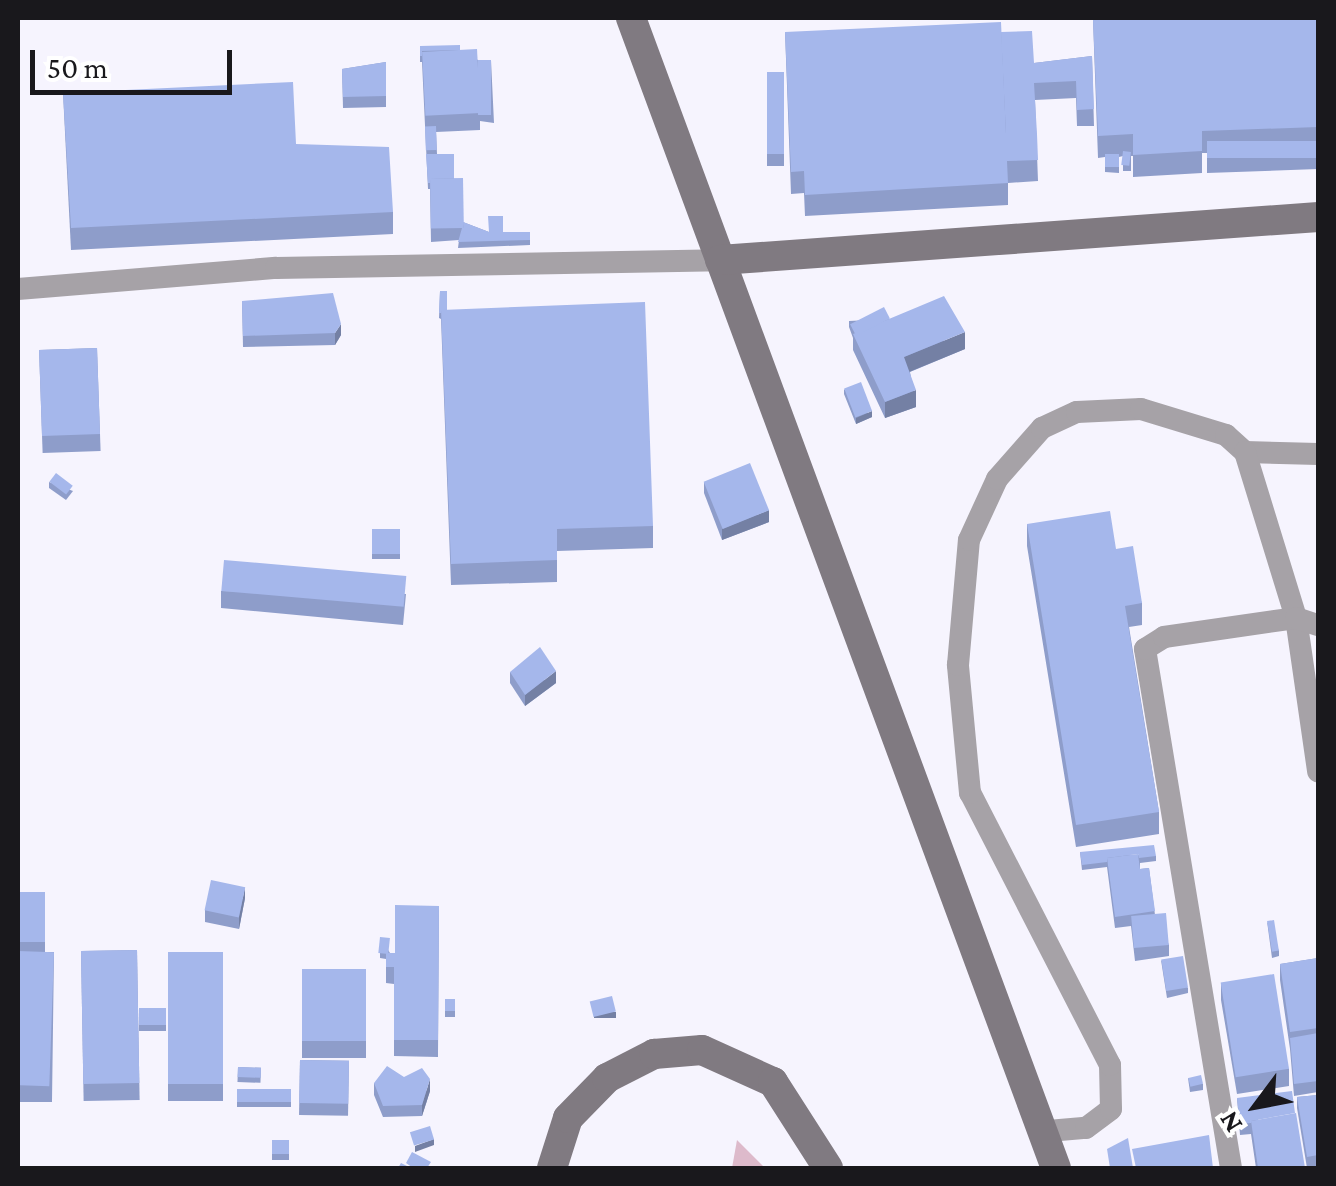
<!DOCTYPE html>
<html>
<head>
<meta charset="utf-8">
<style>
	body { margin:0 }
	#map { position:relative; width:1336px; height:1186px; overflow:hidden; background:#f6f4fe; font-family:"Crimson Pro",serif }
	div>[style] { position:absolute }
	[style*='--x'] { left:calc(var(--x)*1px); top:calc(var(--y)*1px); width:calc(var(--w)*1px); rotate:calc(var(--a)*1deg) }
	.green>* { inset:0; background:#ddbacb }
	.street>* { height:22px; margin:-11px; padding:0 11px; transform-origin:11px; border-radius:11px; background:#a6a2a7 }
	.secondary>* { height:30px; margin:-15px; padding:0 15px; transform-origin:15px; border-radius:15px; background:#807a81 }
	.wall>* { inset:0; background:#8e9dca; transform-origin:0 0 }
	.shaded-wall>* { inset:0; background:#7480a4; transform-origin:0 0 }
	.building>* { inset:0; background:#a5b7eb; transform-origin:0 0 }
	span { translate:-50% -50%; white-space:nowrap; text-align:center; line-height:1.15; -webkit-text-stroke:10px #fff; paint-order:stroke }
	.frame { position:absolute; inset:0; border:20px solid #19181c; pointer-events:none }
	.north { position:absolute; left:1206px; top:1056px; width:100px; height:100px; -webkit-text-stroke:8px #fff; paint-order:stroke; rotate:238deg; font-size:28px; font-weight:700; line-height:40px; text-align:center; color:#19181c }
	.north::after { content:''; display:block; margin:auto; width:35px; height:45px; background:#19181c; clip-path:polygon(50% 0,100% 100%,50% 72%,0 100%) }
	.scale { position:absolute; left:30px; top:50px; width:202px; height:45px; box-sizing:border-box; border:5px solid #19181c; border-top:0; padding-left:12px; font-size:30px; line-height:35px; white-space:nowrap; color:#19181c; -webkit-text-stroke:8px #fff; paint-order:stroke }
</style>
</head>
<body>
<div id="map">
	<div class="green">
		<div style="clip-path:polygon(737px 1140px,765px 1168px,732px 1168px)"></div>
	</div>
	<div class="street">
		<div style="--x:18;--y:289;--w:259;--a:-4.7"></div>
		<div style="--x:276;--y:268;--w:444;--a:-1"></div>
		<div style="--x:1245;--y:452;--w:73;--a:1.6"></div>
		<div style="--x:1048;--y:1131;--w:38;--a:-5"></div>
		<div style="--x:1086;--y:1128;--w:31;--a:-37"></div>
		<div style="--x:1111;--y:1109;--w:44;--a:-91.3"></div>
		<div style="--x:1110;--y:1065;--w:306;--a:-117.2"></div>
		<div style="--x:970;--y:793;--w:129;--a:-95.4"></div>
		<div style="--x:958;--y:665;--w:125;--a:-85"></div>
		<div style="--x:969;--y:540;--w:67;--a:-65.3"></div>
		<div style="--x:997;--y:479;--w:68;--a:-48.6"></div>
		<div style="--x:1042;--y:428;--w:38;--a:-25"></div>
		<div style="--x:1077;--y:412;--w:64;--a:-2.7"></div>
		<div style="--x:1141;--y:409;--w:89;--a:17"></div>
		<div style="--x:1226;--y:435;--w:25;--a:42"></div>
		<div style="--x:1245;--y:452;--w:174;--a:72.9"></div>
		<div style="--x:1296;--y:618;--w:155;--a:81.8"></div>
		<div style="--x:1231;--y:1168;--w:526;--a:-99.41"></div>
		<div style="--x:1145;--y:649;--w:22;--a:-32"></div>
		<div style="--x:1164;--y:637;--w:133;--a:-8.2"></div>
		<div style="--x:1296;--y:618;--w:23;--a:18"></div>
	</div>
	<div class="secondary">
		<div style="--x:631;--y:18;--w:1226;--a:69.72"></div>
		<div style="--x:720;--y:260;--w:600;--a:-4.11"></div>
		<div style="--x:552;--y:1168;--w:52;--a:-72.3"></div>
		<div style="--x:568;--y:1118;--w:56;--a:-45.7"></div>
		<div style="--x:607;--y:1078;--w:53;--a:-27.1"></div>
		<div style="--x:654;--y:1054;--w:48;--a:-4.8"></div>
		<div style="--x:702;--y:1050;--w:78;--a:24.3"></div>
		<div style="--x:773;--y:1082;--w:102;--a:57.4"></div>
	</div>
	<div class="wall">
		<div style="clip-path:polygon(1318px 18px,1318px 169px,1207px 173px,1207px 153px,1202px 153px,1202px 173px,1133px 177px,1133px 156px,1131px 156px,1131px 171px,1123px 171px,1123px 156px,1119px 157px,1119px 173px,1105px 172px,1105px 157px,1098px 158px,1093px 20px)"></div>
		<div style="clip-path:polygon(785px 32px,1001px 32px,1034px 63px,1092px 56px,1094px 126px,1077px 126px,1076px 98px,1035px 100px,1038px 181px,1008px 183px,1008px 205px,805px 216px,804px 193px,791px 194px)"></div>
		<div style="clip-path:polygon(420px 46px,460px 50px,478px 60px,491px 60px,494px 123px,480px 121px,480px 130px,436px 132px,437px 154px,454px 178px,463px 222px,489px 232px,530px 232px,530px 245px,458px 248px,459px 240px,431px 242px,430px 189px,428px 189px,422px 62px,420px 62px)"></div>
		<div style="clip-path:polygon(386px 62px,386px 107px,343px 108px,342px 69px)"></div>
		<div style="left:767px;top:72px;width:17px;height:94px"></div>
		<div style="clip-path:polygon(63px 93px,296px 144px,393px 212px,393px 234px,71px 250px)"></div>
		<div style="clip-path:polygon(440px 291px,447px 310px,653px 526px,653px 548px,557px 551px,557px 582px,451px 585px,441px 319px,439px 318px)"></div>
		<div style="clip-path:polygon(242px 301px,341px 335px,335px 345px,243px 347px)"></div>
		<div style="clip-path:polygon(890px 319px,965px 349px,910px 372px,916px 407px,885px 418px,853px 350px,853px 338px,849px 327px,849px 321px)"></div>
		<div style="left:97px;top:348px;width:103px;height:58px;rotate:88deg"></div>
		<div style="clip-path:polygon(844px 389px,872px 417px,856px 424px,844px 394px)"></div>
		<div style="clip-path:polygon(49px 482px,73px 491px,66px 500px,49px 488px)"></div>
		<div style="clip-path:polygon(704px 482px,769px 522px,722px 540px,704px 493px)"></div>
		<div style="clip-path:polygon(1027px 524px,1116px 549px,1142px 603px,1142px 625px,1129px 627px,1159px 812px,1159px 834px,1076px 847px,1027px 546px)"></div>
		<div style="left:400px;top:529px;width:30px;height:28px;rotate:90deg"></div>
		<div style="clip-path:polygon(221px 591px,406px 594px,403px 625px,221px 608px)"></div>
		<div style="clip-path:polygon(510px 672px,556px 683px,525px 706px,510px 683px)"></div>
		<div style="clip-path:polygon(1080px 852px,1156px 856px,1156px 861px,1140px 863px,1140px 869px,1149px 868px,1155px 915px,1169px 945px,1169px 956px,1135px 961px,1131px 926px,1115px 928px,1107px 867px,1082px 870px)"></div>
		<div style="clip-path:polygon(18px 892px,45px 892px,45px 952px,54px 952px,52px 1102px,18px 1102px)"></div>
		<div style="clip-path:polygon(245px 898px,239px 929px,205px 922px,205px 910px)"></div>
		<div style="clip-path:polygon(439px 906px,438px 1057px,394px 1056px,394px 984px,386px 983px,386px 959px,380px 958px,380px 937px,390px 953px,395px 953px)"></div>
		<div style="clip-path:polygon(1267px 921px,1279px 951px,1279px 956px,1272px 958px)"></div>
		<div style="left:137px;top:950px;width:150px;height:56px;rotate:89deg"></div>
		<div style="left:168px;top:952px;width:55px;height:149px"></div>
		<div style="clip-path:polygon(1318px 958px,1318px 1092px,1294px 1096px,1290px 1049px,1280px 980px,1280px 964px)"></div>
		<div style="clip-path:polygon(1161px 960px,1188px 988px,1188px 993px,1167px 998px)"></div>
		<div style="left:366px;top:969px;width:89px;height:64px;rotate:90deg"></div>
		<div style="clip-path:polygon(1221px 983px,1289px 1069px,1289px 1086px,1237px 1094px,1221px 1000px)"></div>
		<div style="left:445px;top:999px;width:10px;height:18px"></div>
		<div style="left:139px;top:1008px;width:27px;height:23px"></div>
		<div style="left:300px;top:1060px;width:49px;height:55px;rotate:1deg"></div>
		<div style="left:238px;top:1067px;width:23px;height:15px;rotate:2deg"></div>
		<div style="clip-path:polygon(1188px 1078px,1203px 1084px,1203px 1090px,1190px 1092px)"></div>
		<div style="clip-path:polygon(374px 1083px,430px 1091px,422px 1116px,383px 1117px,374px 1095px)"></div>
		<div style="left:237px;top:1089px;width:54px;height:18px"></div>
		<div style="clip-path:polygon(1318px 1095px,1318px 1166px,1307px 1168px,1297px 1108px,1297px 1097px)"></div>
		<div style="clip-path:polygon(1237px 1098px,1305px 1168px,1256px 1168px,1251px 1134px,1240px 1135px)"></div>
		<div style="left:289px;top:1140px;width:20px;height:17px;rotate:90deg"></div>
	</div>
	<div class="shaded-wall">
		<div style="clip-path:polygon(341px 324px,341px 335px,335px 345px,335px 333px)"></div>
		<div style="clip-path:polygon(965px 332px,965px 349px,904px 374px,904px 357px)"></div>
		<div style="clip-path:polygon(916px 390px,916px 407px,885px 418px,885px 402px)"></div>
		<div style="clip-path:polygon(872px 411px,872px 417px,856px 424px,856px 418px)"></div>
		<div style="clip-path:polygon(769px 510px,769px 522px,722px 540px,722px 529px)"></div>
		<div style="clip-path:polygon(556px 671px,556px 683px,525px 706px,525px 695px)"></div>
		<div style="clip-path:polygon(245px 887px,245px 898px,239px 929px,239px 917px)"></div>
		<div style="left:616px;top:1012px;width:6px;height:22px;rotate:90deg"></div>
		<div style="clip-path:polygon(430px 1079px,430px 1091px,422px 1116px,422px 1105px)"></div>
		<div style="clip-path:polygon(434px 1139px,434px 1145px,415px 1152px,415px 1146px)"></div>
	</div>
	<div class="building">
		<div style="clip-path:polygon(1150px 18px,1318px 18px,1318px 127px,1202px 131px,1202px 151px,1133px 155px,1133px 134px,1098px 136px,1093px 20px)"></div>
		<div style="clip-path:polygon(1001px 22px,1006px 134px,1037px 134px,1038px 160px,1007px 161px,1008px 183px,805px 195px,804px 171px,791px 172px,785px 32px)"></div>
		<div style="clip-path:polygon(1032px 31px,1034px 63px,1092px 56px,1094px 109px,1077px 110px,1076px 81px,1034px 83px,1037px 134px,1006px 134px,1001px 32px)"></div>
		<div style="clip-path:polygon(460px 45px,460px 50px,422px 51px,422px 56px,420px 56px,420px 46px)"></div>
		<div style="left:477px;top:49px;width:64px;height:55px;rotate:87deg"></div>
		<div style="left:478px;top:60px;width:13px;height:55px"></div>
		<div style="clip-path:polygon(386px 62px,386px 96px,343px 97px,342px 69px)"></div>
		<div style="left:767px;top:72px;width:17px;height:82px"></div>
		<div style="clip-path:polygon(293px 82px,296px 144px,389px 147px,393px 212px,71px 228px,63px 93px)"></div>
		<div style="left:436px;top:126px;width:24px;height:11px;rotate:88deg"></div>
		<div style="left:1318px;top:141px;width:17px;height:111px;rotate:90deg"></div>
		<div style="left:1123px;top:151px;width:8px;height:14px;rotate:7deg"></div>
		<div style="clip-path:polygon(426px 154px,454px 154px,454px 178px,430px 179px,430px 183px,428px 183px)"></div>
		<div style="left:1105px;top:154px;width:14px;height:13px"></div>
		<div style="left:463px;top:178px;width:50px;height:33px;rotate:89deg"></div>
		<div style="clip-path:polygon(488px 216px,503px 216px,503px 232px,530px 232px,530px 240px,458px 242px,462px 228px,464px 228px,463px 222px,489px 232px)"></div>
		<div style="clip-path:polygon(440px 291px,447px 291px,447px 310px,441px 310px,441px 313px,439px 313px)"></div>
		<div style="clip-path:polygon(333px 293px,341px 324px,335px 333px,243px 336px,242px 301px)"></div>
		<div style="clip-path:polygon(944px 296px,965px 332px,904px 357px,916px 390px,885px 402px,853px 334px)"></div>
		<div style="clip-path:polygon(645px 302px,653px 526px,557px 529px,557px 560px,451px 564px,441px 310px)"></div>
		<div style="left:884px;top:307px;width:13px;height:38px;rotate:63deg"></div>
		<div style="left:97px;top:348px;width:86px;height:58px;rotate:88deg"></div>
		<div style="left:861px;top:382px;width:31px;height:18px;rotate:69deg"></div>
		<div style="left:750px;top:463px;width:51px;height:50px;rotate:68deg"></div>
		<div style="left:56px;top:473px;width:21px;height:11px;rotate:37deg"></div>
		<div style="clip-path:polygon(1110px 511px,1116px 549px,1133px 546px,1142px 603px,1125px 606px,1159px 812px,1076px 825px,1027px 524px)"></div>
		<div style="left:400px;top:529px;width:25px;height:28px;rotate:90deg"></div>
		<div style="left:224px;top:560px;width:183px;height:31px;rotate:5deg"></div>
		<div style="clip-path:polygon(540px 647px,556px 671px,525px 695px,510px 672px)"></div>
		<div style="clip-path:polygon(1154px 845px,1156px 856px,1139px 858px,1138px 854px,1107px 858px,1107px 862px,1082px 865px,1080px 852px)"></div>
		<div style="clip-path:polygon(1138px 854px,1140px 869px,1149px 868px,1155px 911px,1115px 917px,1107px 858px)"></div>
		<div style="left:211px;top:880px;width:35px;height:31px;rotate:12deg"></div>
		<div style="left:18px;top:892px;width:27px;height:50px"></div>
		<div style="clip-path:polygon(395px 905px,439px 906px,438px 1040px,394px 1040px,394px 967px,386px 967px,386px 953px,395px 953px)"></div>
		<div style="left:1166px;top:913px;width:32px;height:35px;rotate:85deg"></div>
		<div style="left:1274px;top:920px;width:31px;height:7px;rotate:81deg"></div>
		<div style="left:380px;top:937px;width:10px;height:16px;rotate:6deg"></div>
		<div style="left:137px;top:950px;width:133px;height:56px;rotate:89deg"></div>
		<div style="left:18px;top:951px;width:36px;height:134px;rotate:2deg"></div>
		<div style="left:168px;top:952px;width:55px;height:132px"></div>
		<div style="left:1183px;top:956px;width:32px;height:22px;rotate:81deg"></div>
		<div style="clip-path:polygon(1318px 958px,1318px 1028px,1290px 1032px,1280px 964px)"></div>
		<div style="left:366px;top:969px;width:72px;height:64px;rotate:90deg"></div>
		<div style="left:1274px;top:974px;width:96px;height:54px;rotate:81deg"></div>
		<div style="left:612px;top:996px;width:16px;height:23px;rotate:76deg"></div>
		<div style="left:445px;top:999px;width:10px;height:12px"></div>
		<div style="left:139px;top:1008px;width:27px;height:17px"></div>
		<div style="clip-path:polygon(1318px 1033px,1318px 1081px,1294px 1084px,1290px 1038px)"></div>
		<div style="left:300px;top:1060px;width:49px;height:43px;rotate:1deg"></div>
		<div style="clip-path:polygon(387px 1066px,404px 1077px,422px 1068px,430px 1079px,422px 1105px,383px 1106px,374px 1083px)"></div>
		<div style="left:238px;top:1067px;width:23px;height:10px;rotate:2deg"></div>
		<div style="left:1201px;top:1075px;width:9px;height:13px;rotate:77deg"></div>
		<div style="left:237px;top:1089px;width:54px;height:13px"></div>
		<div style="clip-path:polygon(1292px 1091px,1295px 1113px,1251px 1121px,1251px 1123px,1240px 1124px,1237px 1098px)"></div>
		<div style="clip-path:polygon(1318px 1095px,1318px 1155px,1307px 1157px,1297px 1097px)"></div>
		<div style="clip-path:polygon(1296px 1113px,1305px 1168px,1258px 1168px,1251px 1121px)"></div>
		<div style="left:430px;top:1126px;width:14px;height:21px;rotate:73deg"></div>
		<div style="clip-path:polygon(1209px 1135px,1213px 1168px,1136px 1168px,1132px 1149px)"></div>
		<div style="clip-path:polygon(1128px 1138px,1133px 1168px,1110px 1168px,1107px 1149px)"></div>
		<div style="left:289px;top:1140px;width:14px;height:17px;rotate:90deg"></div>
		<div style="clip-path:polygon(412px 1152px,431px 1162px,427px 1168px,413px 1168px,406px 1163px)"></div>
		<div style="clip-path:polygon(401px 1163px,411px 1168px,398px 1168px)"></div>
	</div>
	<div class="frame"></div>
	<div class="north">N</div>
	<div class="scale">50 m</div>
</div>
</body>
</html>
